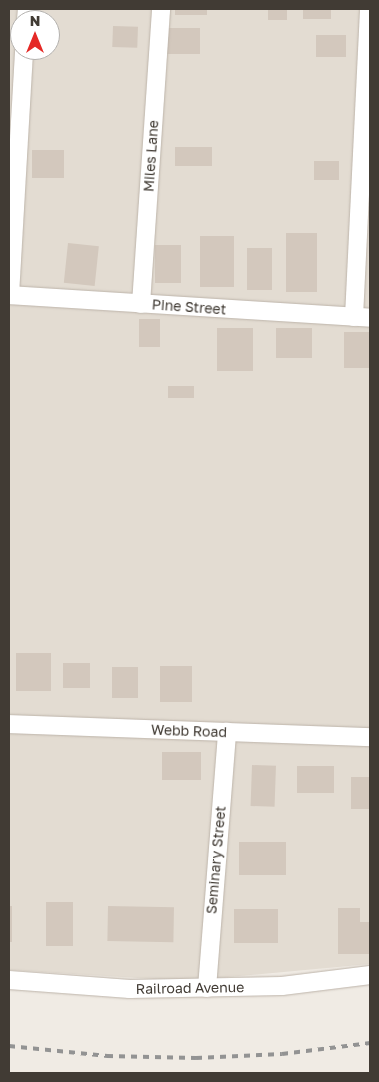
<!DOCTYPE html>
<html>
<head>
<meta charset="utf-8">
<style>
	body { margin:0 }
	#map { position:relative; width:379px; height:1082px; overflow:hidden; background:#f0ebe4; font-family:"Golos Text",sans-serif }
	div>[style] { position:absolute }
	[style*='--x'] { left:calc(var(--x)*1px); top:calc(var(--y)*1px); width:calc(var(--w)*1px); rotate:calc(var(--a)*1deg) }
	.residential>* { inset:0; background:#e3dcd2 }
	.building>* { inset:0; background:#d3c8bd; transform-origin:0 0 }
	.roads { filter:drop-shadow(0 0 1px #bdb4aa) drop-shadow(0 0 1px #bdb4aa) }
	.minor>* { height:18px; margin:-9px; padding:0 9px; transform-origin:9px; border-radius:9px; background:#fff }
	.rail>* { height:4px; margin-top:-2px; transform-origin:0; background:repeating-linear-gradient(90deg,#939393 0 6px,transparent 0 12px) }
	span { translate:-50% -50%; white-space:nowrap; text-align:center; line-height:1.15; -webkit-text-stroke:4px #fff; paint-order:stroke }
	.street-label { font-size:14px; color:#413b34 }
	.frame { position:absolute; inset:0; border:10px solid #413b34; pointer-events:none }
	.north { position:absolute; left:10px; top:10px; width:50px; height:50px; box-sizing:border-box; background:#fff; border:1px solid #b3b1ae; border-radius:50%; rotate:0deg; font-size:14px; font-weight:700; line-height:20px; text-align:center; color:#413b34 }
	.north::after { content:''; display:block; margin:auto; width:18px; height:22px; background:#e52926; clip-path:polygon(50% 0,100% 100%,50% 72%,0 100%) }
</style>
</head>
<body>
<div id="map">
	<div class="residential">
		<div style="clip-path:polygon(evenodd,9px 9px,370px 9px,370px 964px,186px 981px,9px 970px,9px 9px,20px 20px,50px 20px,50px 50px,20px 50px,20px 20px)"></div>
	</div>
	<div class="building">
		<div style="left:175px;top:9px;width:32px;height:6px"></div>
		<div style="left:268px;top:9px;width:19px;height:11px"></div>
		<div style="left:303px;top:9px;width:28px;height:10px"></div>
		<div style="left:113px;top:26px;width:25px;height:21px;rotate:2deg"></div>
		<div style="left:164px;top:28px;width:36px;height:26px"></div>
		<div style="left:316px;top:35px;width:30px;height:22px"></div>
		<div style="left:175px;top:147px;width:37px;height:19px"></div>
		<div style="left:32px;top:150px;width:32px;height:28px"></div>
		<div style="left:314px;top:161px;width:25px;height:19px"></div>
		<div style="left:286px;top:233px;width:31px;height:59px"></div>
		<div style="left:200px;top:236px;width:34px;height:51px"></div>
		<div style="left:68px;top:243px;width:31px;height:40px;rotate:6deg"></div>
		<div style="left:155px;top:245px;width:26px;height:38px"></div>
		<div style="left:247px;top:248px;width:25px;height:42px"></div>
		<div style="left:139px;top:319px;width:21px;height:28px"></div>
		<div style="left:217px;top:328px;width:36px;height:43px"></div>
		<div style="left:276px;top:328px;width:36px;height:30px"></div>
		<div style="left:344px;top:332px;width:26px;height:36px"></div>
		<div style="left:168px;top:386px;width:26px;height:12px"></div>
		<div style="left:16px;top:653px;width:35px;height:38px"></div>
		<div style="left:63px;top:663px;width:27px;height:25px"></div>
		<div style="left:160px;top:666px;width:32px;height:36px"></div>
		<div style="left:112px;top:667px;width:26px;height:31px"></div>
		<div style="left:162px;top:752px;width:39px;height:28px"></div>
		<div style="left:252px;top:765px;width:24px;height:41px;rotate:2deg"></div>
		<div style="left:297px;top:766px;width:37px;height:27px"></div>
		<div style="left:351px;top:777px;width:19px;height:32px"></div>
		<div style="left:239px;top:842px;width:47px;height:33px"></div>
		<div style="left:46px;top:902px;width:27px;height:44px"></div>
		<div style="left:9px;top:906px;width:3px;height:36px"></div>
		<div style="left:108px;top:906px;width:66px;height:35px;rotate:1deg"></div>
		<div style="clip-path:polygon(338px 908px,360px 908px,360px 922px,370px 922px,370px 954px,338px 954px)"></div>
		<div style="left:234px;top:909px;width:44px;height:34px"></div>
	</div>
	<div class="roads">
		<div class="minor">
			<div style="--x:26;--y:20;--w:11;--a:-85"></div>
			<div style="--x:9;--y:295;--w:362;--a:3.6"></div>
			<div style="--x:10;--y:295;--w:245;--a:-86.7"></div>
			<div style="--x:141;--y:304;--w:296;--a:-86.1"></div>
			<div style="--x:354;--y:317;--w:308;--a:-87.2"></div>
			<div style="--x:9;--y:724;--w:361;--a:2.1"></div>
			<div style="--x:9;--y:980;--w:121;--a:4.3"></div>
			<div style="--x:130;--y:989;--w:152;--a:-1.1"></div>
			<div style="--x:282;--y:986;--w:89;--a:-7.1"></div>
			<div style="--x:207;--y:988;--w:257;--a:-85.5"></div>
		</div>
	</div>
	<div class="rail">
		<div style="--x:9;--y:1046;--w:99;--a:5.8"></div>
		<div style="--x:107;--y:1056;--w:89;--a:1.3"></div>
		<div style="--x:196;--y:1058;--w:86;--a:-2.7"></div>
		<div style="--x:282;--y:1054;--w:89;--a:-7.1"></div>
	</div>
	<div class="street-label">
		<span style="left:151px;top:156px;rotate:-86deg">Miles Lane</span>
		<span style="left:189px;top:307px;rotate:4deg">Pine Street</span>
		<span style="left:189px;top:731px;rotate:2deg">Webb Road</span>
		<span style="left:216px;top:860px;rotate:-85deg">Seminary Street</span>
		<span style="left:190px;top:988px;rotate:-1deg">Railroad Avenue</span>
	</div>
	<div class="frame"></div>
	<div class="north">N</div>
</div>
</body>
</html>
